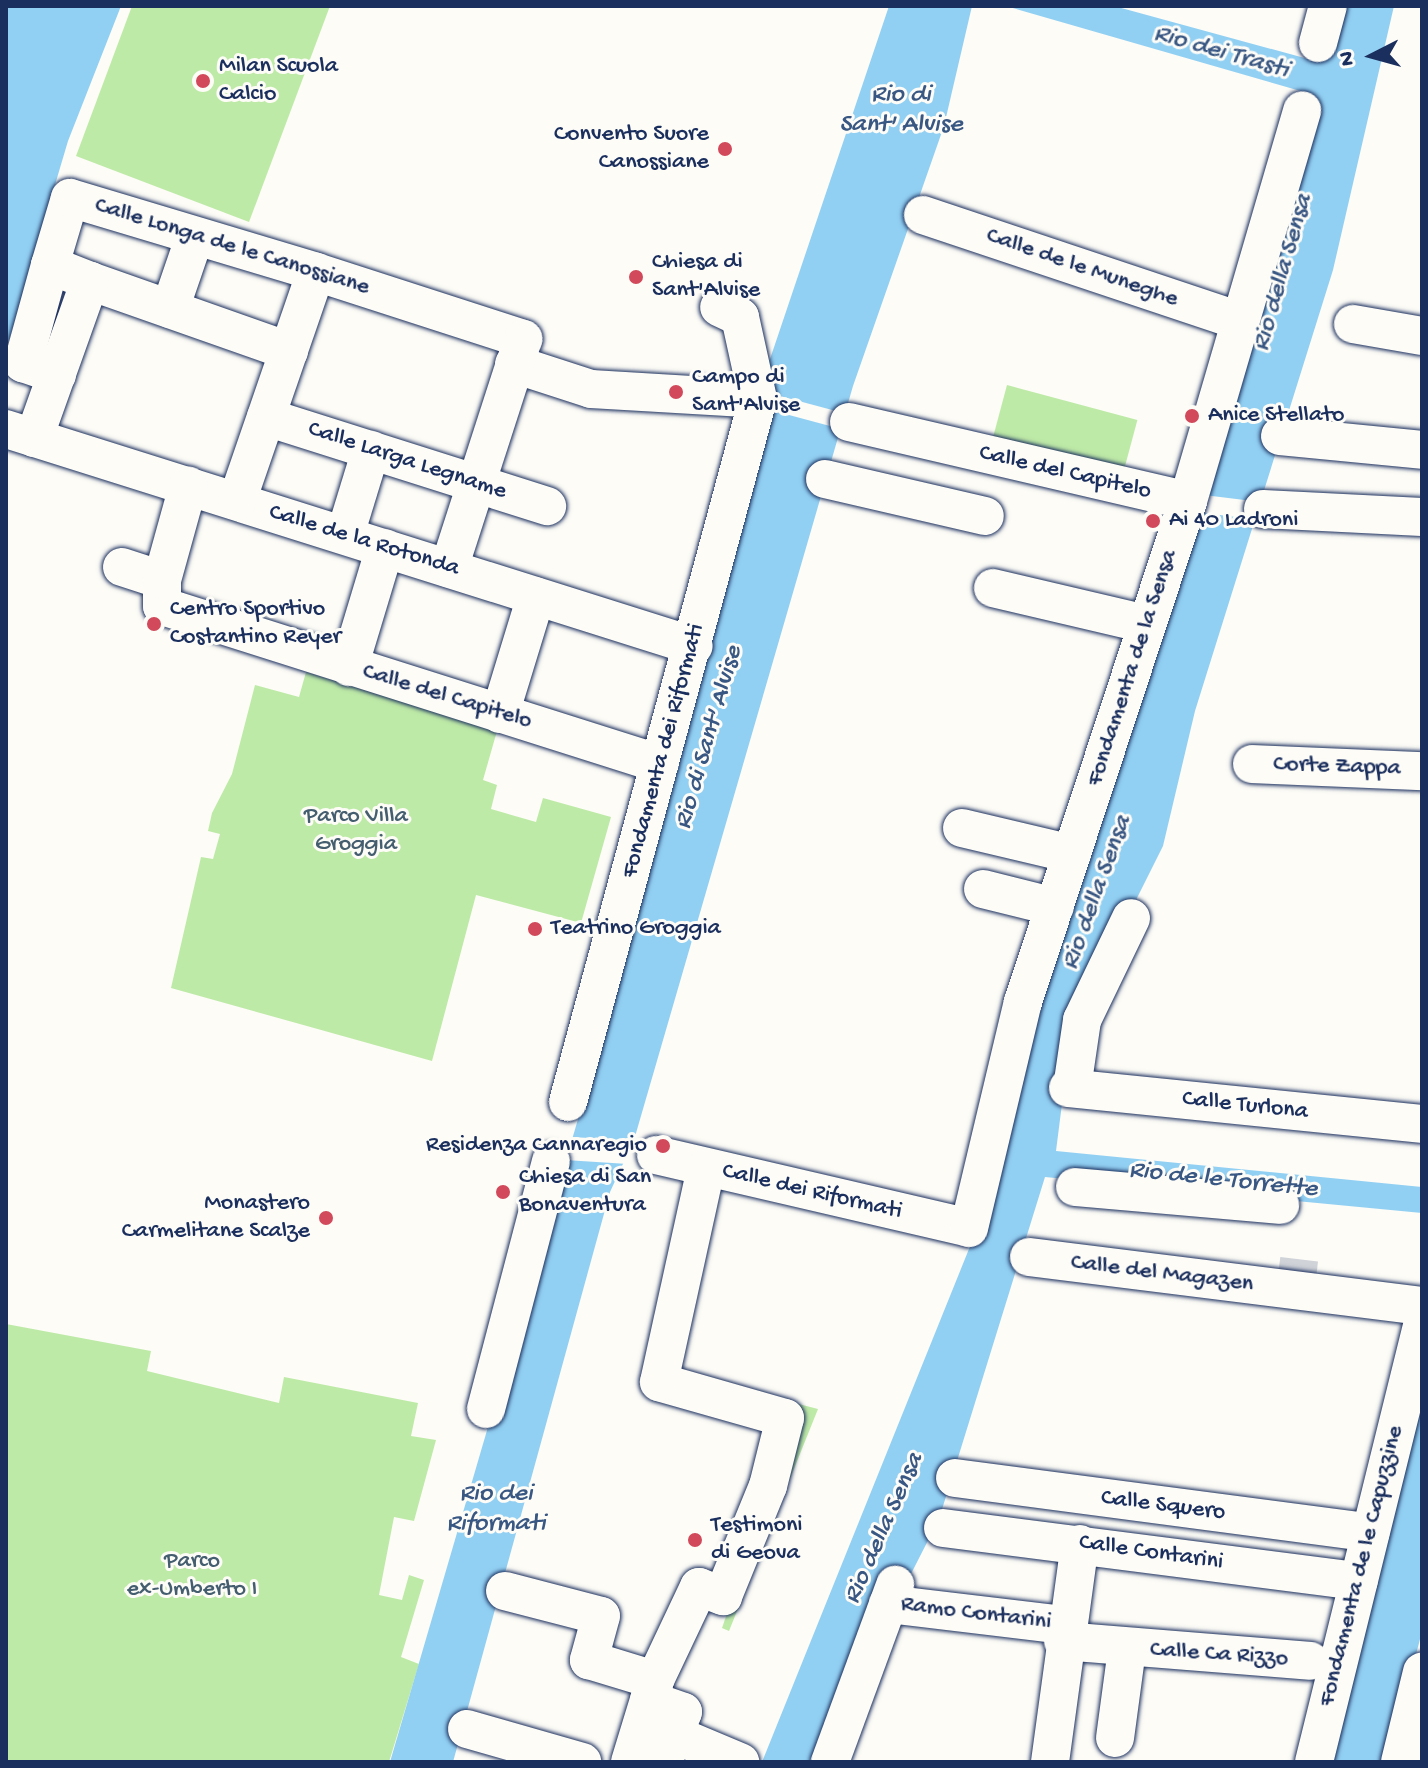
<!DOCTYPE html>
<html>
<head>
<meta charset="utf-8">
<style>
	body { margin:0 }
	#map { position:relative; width:1428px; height:1768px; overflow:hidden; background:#fdfcf7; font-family:"Gochi Hand",sans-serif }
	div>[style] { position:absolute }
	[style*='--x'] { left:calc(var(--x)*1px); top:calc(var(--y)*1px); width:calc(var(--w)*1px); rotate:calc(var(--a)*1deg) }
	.green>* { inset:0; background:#beeaa7; transform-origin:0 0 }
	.water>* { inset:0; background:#92d0f3 }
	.pier>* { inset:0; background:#fdfcf7; transform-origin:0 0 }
	.minor-tunnel>* { height:38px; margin-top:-19px; transform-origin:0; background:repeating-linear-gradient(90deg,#d0d3d8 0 38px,transparent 0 57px) }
	.roads { filter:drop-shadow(0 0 2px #1b2f5e) drop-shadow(0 0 2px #1b2f5e) }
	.minor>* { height:38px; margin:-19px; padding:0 19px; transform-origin:19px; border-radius:19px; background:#fdfcf7 }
	.dots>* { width:22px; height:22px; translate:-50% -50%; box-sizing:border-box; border:4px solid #fdfcf7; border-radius:50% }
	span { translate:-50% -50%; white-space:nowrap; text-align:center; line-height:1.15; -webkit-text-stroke:6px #fdfcf7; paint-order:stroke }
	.poi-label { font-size:24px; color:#1b2f5e }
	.left { translate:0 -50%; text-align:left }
	.right { translate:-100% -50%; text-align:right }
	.street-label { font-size:24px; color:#1b2f5e }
	.park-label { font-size:24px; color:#445e70 }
	.water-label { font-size:26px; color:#395783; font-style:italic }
	.frame { position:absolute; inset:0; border:8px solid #1b2f5e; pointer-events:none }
	.north { position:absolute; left:1332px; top:16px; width:80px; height:80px; -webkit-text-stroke:6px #fdfcf7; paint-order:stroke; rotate:264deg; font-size:22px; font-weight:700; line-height:32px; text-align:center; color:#1b2f5e }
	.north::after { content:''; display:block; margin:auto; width:28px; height:36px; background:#1b2f5e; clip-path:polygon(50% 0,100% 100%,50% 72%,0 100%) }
</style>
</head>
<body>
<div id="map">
	<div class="green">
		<div style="clip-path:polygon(132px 6px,330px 6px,249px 222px,76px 156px)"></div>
		<div style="left:1007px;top:385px;width:135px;height:62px;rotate:15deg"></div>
		<div style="clip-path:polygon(306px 672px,497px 731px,483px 780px,497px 785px,491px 809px,536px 822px,543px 798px,611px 817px,581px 923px,476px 895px,432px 1061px,171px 988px,201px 857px,213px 859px,220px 834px,208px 831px,212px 813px,232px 774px,255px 685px,299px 697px)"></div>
		<div style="clip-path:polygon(6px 1324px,151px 1351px,147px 1371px,279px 1403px,284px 1377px,418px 1403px,411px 1436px,436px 1440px,414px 1521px,394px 1517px,379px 1595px,402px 1600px,409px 1575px,424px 1580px,401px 1657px,419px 1664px,389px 1762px,6px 1762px)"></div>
		<div style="clip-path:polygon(674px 1372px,818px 1409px,729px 1631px,722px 1628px,794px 1415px)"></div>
	</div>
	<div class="water">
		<div style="clip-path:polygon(6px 6px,121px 6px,68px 141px,6px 350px)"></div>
		<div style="clip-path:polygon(889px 6px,972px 6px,944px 126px,853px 386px,634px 1140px,610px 1192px,453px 1762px,390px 1762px,583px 1102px,766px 409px,773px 374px,766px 371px)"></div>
		<div style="clip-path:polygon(1006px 6px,1114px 6px,1319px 62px,1334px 6px,1394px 6px,1333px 270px,1195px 711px,1163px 846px,1131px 910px,1063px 1096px,1056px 1151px,1422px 1187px,1422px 1213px,1045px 1177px,939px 1519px,815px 1762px,762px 1762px,973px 1239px,1023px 1047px,1311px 94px)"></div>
		<div style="clip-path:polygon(1422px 1362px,1422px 1631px,1389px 1762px,1327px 1762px)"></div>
	</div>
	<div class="pier">
		<div style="left:765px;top:392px;width:87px;height:16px;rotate:15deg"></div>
		<div style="left:1196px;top:494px;width:65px;height:18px;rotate:7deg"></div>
		<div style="clip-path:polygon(577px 1108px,572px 1137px,638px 1141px,628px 1164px,565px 1160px,557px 1170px)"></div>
	</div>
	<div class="minor-tunnel">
		<div style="--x:1296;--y:1285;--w:26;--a:-83"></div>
	</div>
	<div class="roads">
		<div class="minor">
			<div style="--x:1318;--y:43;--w:38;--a:-75"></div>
			<div style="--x:923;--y:215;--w:334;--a:18.5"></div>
			<div style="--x:50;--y:265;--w:102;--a:105.4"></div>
			<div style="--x:23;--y:363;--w:36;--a:19"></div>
			<div style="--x:90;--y:281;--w:211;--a:19.4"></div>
			<div style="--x:170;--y:309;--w:77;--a:-71.1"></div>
			<div style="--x:1353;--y:324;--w:70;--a:9.9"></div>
			<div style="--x:514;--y:364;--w:81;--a:18"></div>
			<div style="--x:591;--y:389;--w:167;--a:3.4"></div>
			<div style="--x:266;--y:417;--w:295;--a:17.6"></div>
			<div style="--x:849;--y:422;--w:348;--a:13.1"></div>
			<div style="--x:6;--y:429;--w:721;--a:17.51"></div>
			<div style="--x:1280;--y:436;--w:143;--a:5.6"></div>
			<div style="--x:34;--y:438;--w:167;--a:-70.4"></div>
			<div style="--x:90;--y:281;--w:43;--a:-158.2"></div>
			<div style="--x:50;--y:265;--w:70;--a:-73.4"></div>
			<div style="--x:70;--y:198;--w:257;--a:16.7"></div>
			<div style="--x:316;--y:272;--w:218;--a:17.9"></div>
			<div style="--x:523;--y:339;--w:241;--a:107.9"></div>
			<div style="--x:825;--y:479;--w:164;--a:13"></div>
			<div style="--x:237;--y:501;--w:242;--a:-71"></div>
			<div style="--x:1263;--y:509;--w:159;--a:2.9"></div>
			<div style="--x:345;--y:535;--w:89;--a:-73"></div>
			<div style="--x:122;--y:567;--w:42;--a:18"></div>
			<div style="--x:162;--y:580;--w:26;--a:90"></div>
			<div style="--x:162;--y:606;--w:522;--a:17.6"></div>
			<div style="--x:162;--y:580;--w:98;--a:-74.5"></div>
			<div style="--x:993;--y:588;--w:158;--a:13.2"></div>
			<div style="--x:349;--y:667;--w:124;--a:-73.2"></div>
			<div style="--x:500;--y:714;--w:123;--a:-73"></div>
			<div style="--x:1252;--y:764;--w:170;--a:2.4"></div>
			<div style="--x:962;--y:828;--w:113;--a:13.3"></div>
			<div style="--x:983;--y:889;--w:74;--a:14"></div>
			<div style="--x:1068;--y:1088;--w:356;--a:5.8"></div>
			<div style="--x:1072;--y:1088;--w:69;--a:-81.6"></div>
			<div style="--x:1082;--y:1020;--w:113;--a:-64.3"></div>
			<div style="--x:568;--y:1102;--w:728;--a:-74.88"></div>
			<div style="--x:758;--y:399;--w:84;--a:-102.4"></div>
			<div style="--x:740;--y:317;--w:23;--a:-155"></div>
			<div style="--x:656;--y:1155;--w:321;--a:13.1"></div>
			<div style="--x:969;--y:1228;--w:232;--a:-76.6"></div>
			<div style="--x:1023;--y:1002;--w:527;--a:-71.77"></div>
			<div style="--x:1188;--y:501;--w:407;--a:-73.7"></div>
			<div style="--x:1075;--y:1187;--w:206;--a:5"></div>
			<div style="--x:1029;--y:1257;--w:396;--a:7.1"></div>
			<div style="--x:486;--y:1409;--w:256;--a:-75.3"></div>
			<div style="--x:955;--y:1478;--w:419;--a:7.5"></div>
			<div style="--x:943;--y:1528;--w:419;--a:7.3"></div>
			<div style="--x:505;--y:1591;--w:99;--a:14.6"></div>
			<div style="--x:601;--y:1616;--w:46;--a:105.3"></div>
			<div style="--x:589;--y:1660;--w:69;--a:16.9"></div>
			<div style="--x:888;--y:1604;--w:178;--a:6.8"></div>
			<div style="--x:1063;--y:1641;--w:248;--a:4.6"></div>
			<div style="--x:649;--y:1700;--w:36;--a:19"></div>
			<div style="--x:683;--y:1712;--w:54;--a:111.8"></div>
			<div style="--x:467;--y:1729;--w:120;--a:16"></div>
			<div style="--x:1115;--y:1738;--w:90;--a:-82.3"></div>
			<div style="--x:685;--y:1739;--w:60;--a:22.7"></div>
			<div style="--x:630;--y:1762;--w:86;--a:-73"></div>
			<div style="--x:655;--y:1680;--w:103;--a:-64.7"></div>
			<div style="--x:699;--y:1587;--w:26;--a:21"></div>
			<div style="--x:723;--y:1596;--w:119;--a:-67.8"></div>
			<div style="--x:768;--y:1486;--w:70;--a:-76"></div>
			<div style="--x:785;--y:1418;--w:131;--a:-164.1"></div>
			<div style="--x:659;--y:1382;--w:219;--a:-77.6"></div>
			<div style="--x:830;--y:1762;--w:189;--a:-69.8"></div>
			<div style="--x:1050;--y:1762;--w:220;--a:-82.2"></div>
			<div style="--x:1314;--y:1762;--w:451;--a:-76.1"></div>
			<div style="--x:1400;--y:1762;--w:93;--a:-76.3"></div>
		</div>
	</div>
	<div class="dots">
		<div style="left:203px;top:81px;background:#d1495b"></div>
		<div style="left:725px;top:149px;background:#d1495b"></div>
		<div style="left:636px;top:277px;background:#d1495b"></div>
		<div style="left:676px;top:392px;background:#d1495b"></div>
		<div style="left:1192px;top:416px;background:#d1495b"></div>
		<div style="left:1153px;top:521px;background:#d1495b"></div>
		<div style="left:154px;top:624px;background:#d1495b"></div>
		<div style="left:535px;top:929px;background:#d1495b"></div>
		<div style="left:663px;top:1146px;background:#d1495b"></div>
		<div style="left:503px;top:1192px;background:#d1495b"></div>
		<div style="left:326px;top:1218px;background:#d1495b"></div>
		<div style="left:695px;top:1540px;background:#d1495b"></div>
	</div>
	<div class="poi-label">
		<span class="left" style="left:219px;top:81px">Milan Scuola<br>Calcio</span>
		<span class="right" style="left:709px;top:149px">Convento Suore<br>Canossiane</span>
		<span class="left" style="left:652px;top:277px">Chiesa di<br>Sant'Alvise</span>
		<span class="left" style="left:692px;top:392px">Campo di<br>Sant'Alvise</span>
		<span class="left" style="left:1208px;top:416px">Anice Stellato</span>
		<span class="left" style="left:1169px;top:521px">Ai 40 Ladroni</span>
		<span class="left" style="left:170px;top:624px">Centro Sportivo<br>Costantino Reyer</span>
		<span class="left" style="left:551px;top:929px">Teatrino Groggia</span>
		<span class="right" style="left:647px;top:1146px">Residenza Cannaregio</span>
		<span class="left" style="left:519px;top:1192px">Chiesa di San<br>Bonaventura</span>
		<span class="right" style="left:310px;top:1218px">Monastero<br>Carmelitane Scalze</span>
		<span class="left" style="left:711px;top:1540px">Testimoni<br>di Geova</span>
	</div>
	<div class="street-label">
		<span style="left:232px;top:247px;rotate:17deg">Calle Longa de le Canossiane</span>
		<span style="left:1082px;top:268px;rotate:19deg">Calle de le Muneghe</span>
		<span style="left:407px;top:461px;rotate:18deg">Calle Larga Legname</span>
		<span style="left:1065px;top:473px;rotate:13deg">Calle del Capitelo</span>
		<span style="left:364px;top:541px;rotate:17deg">Calle de la Rotonda</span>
		<span style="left:1133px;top:668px;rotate:-72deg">Fondamenta de la Sensa</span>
		<span style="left:447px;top:697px;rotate:17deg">Calle del Capitelo</span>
		<span style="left:664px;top:751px;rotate:-75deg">Fondamenta dei Riformati</span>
		<span style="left:1337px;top:767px;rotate:2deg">Corte Zappa</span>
		<span style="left:1245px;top:1106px;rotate:6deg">Calle Turlona</span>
		<span style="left:812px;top:1192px;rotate:13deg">Calle dei Riformati</span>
		<span style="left:1162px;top:1274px;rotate:7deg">Calle del Magazen</span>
		<span style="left:1163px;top:1506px;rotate:7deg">Calle Squero</span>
		<span style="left:1151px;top:1553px;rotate:8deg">Calle Contarini</span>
		<span style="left:1362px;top:1566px;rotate:-76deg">Fondamenta de le Capuzzine</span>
		<span style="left:976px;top:1614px;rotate:7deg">Ramo Contarini</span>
		<span style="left:1219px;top:1655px;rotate:4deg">Calle Ca Rizzo</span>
	</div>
	<div class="park-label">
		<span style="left:356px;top:831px">Parco Villa<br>Groggia</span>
		<span style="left:192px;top:1576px">Parco<br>ex-Umberto I</span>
	</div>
	<div class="water-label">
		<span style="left:1221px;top:53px;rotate:16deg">Rio dei Trasti</span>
		<span style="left:901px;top:111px">Rio di<br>Sant' Alvise</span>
		<span style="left:1284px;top:273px;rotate:-74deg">Rio della Sensa</span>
		<span style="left:710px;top:738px;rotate:-74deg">Rio di Sant' Alvise</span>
		<span style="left:1098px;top:893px;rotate:-70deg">Rio della Sensa</span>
		<span style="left:1223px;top:1181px;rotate:6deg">Rio de le Torrette</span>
		<span style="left:496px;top:1510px">Rio dei<br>Riformati</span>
		<span style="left:885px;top:1529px;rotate:-66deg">Rio della Sensa</span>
	</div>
	<div class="frame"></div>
	<div class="north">N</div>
</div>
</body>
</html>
